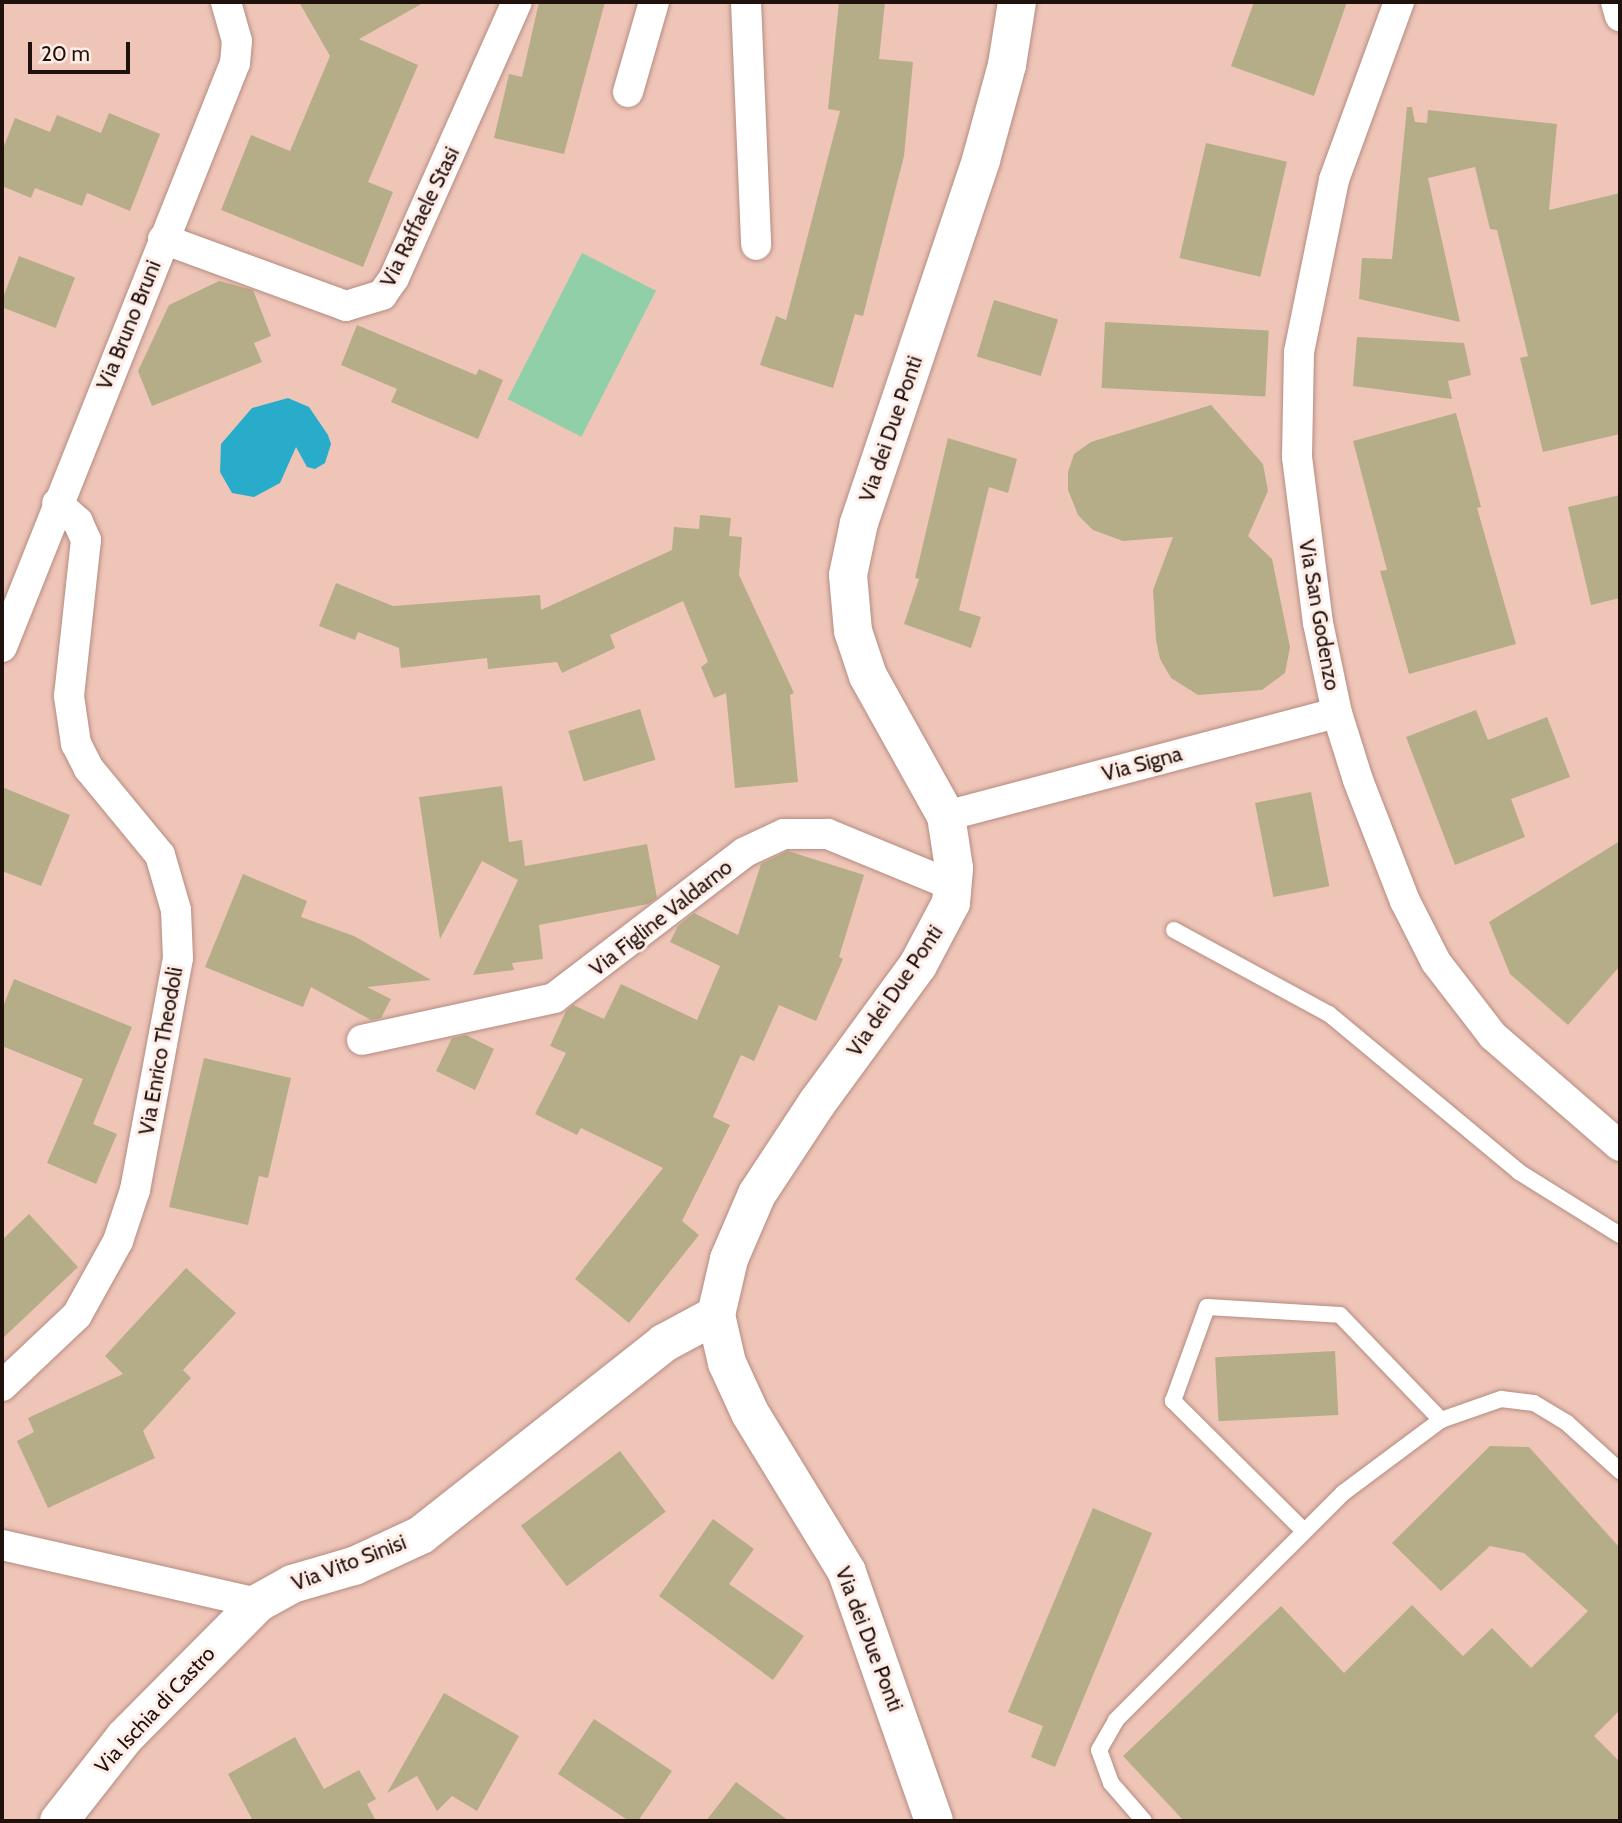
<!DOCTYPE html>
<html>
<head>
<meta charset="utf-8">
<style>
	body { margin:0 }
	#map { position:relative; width:1622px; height:1823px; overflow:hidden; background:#efc5b8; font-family:Cabin,sans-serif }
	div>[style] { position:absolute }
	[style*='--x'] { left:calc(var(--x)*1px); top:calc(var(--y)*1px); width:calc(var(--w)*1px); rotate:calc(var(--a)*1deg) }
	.green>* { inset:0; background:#90cfa8; transform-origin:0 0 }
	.water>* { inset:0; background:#28acca }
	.building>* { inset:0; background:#b5ad88; transform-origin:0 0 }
	.roads { filter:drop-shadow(0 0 2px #b48c80) drop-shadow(0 0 2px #b48c80) }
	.lane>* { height:16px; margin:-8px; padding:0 8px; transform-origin:8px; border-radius:8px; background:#fff }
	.street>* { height:30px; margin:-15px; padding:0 15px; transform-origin:15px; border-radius:15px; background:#fff }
	.secondary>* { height:38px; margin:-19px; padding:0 19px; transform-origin:19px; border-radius:19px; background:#fff }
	span { translate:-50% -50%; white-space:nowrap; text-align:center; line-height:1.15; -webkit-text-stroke:6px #feece7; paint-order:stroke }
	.street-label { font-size:21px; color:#20110d }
	.frame { position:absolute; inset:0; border:4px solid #20110d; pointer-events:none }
	.scale { position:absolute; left:28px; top:42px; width:102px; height:32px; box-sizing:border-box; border:4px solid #20110d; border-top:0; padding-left:9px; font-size:21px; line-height:24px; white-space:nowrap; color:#20110d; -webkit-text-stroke:5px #feece7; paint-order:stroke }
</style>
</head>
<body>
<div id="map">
	<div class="green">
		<div style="left:582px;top:253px;width:83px;height:164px;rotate:27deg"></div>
	</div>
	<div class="water">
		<div style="clip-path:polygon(288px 398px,309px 407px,328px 435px,331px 444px,325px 463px,315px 469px,307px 467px,296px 447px,280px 483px,254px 497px,232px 493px,220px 472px,221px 444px,252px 408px)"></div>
	</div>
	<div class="building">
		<div style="clip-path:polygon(299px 2px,425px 2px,359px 39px,418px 65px,368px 182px,393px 192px,363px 267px,221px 210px,251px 135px,290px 151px,330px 56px)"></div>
		<div style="clip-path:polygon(539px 2px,605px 2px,564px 154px,494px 138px,509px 74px,522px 77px)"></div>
		<div style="clip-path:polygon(839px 2px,885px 2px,879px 59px,913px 62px,904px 156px,863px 316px,855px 314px,833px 388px,760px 365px,776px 316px,786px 320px,840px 111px,828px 109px)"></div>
		<div style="clip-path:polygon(1254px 2px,1347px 2px,1314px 96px,1231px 66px)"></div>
		<div style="clip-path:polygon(1407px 107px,1412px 107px,1415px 122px,1427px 123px,1428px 110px,1557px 124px,1549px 210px,1620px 193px,1620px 434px,1543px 452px,1520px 358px,1528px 356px,1497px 230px,1490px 229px,1475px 167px,1428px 178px,1460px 322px,1359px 299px,1362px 258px,1392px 259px)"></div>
		<div style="clip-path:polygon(109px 113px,160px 134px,130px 211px,87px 193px,82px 206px,35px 188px,31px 198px,2px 186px,2px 151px,15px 118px,50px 132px,57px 115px,101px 133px)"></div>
		<div style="left:1206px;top:143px;width:83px;height:118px;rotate:13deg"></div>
		<div style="left:19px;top:256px;width:60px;height:54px;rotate:21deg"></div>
		<div style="clip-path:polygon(219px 281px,253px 290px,271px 336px,254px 343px,262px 362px,152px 406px,138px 371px,169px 305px)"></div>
		<div style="left:994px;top:300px;width:67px;height:59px;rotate:17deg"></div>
		<div style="left:1105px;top:322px;width:164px;height:66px;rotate:3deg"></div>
		<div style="clip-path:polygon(357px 325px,476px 375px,479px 369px,503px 380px,478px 439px,391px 402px,397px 389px,341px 365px)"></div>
		<div style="clip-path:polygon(1357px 337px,1464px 343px,1471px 375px,1448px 381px,1452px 399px,1353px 386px)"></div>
		<div style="clip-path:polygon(1211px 405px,1263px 464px,1268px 491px,1248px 536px,1272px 559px,1290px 647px,1285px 673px,1262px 690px,1198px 695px,1171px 678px,1160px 659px,1156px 640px,1153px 590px,1173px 537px,1123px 541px,1093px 530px,1078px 515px,1068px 490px,1068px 472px,1074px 454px,1091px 442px)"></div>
		<div style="clip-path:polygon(1456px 413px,1481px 507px,1477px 508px,1516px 644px,1409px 674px,1380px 571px,1387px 570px,1353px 441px)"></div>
		<div style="clip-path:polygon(948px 438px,1017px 459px,1008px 493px,989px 487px,959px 610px,981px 617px,971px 648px,904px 624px,919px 579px,915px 578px)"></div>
		<div style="clip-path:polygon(1620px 495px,1620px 598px,1591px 605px,1568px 507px)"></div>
		<div style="clip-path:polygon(700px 515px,731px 518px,729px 536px,742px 537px,739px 575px,794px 693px,790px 695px,798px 782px,735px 788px,726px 693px,714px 698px,701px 667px,708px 662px,683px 601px,610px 635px,615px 648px,562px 673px,557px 662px,488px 669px,487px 658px,401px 668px,399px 648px,358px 632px,355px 640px,319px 626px,336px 583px,393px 606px,540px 595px,541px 610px,672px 550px,674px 527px,699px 529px)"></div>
		<div style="left:640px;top:709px;width:53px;height:75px;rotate:73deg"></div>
		<div style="clip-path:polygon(1476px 710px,1488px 740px,1547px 717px,1570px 777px,1511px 799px,1525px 837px,1455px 865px,1406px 737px)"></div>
		<div style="clip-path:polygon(502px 786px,509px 842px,522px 840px,525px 866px,647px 844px,657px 898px,648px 904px,539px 925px,543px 959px,512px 963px,514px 970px,473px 975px,518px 880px,482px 861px,440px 939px,419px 797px)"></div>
		<div style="clip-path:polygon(2px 787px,70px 815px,41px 886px,2px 871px)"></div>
		<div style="left:1311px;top:792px;width:96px;height:57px;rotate:79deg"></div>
		<div style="clip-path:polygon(1620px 841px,1620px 966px,1568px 1025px,1510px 974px,1489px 922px)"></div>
		<div style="clip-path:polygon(788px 851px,864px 875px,839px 957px,843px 959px,816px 1021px,779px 1005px,754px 1061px,741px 1055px,713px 1117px,730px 1125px,682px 1221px,699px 1235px,629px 1323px,575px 1279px,663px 1168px,581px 1128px,577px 1135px,535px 1114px,566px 1053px,550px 1046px,566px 1011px,573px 1005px,604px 1019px,621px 984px,697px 1020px,720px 966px,670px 942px,678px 926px,694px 913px,738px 935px,761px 864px)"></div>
		<div style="clip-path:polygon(243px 874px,307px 901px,301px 917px,354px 936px,431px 980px,367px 987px,391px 999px,381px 1018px,371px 1020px,311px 987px,303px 1007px,205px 967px)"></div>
		<div style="clip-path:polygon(14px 979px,132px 1027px,93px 1124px,117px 1134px,96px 1184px,47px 1163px,83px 1079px,2px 1046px,2px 1009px)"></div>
		<div style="clip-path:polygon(466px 1035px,494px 1049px,475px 1090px,436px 1071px,452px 1038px)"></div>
		<div style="clip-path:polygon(204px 1058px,291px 1078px,268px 1178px,259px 1176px,248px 1225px,169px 1207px)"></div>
		<div style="clip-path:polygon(29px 1214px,78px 1267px,2px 1339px,2px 1240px)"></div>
		<div style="clip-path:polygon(186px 1268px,236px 1313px,183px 1370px,191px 1378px,143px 1431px,155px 1458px,48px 1508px,17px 1441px,34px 1432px,28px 1418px,123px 1374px,105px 1356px)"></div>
		<div style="left:1335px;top:1351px;width:64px;height:120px;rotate:87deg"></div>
		<div style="clip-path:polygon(1490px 1446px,1529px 1447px,1620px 1548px,1620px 1710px,1594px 1736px,1620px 1762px,1620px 1821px,1184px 1821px,1123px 1756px,1281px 1606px,1344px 1673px,1412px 1605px,1463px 1656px,1492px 1628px,1531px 1668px,1588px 1611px,1524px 1553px,1490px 1546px,1441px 1591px,1392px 1543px)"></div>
		<div style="left:620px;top:1451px;width:76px;height:124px;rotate:53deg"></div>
		<div style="clip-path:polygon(1093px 1508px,1152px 1533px,1055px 1767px,1031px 1757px,1043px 1726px,1008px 1712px)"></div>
		<div style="clip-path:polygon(713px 1519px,754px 1549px,729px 1584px,804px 1636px,773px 1680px,659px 1596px)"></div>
		<div style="clip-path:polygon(444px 1693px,519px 1736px,477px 1811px,452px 1796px,437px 1811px,417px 1776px,387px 1793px)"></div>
		<div style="clip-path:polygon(594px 1719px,672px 1771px,638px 1821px,629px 1821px,558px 1774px)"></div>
		<div style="clip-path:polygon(295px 1737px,324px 1789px,359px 1770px,376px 1799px,367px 1804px,376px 1821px,253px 1821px,228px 1774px)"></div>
		<div style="clip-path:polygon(736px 1782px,789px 1821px,706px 1821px)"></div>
	</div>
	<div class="roads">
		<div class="lane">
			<div style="--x:1174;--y:930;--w:176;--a:28.5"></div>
			<div style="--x:1329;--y:1014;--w:247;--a:39.7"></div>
			<div style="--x:1519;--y:1172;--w:119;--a:32"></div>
			<div style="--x:1304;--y:1531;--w:185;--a:-135.2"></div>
			<div style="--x:1173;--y:1401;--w:100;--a:-70.1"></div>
			<div style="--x:1207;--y:1307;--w:133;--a:3.4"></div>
			<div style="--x:1340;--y:1315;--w:146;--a:46.1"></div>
			<div style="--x:1144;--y:1821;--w:50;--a:-131"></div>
			<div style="--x:1111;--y:1783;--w:35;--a:-110"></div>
			<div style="--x:1099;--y:1750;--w:34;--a:-60"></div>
			<div style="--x:1116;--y:1720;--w:321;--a:-45"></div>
			<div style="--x:1343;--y:1493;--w:122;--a:-36.7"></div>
			<div style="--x:1441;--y:1420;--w:64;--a:-19.3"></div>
			<div style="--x:1501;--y:1399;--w:33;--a:7"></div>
			<div style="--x:1534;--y:1403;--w:39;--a:31"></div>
			<div style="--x:1567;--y:1423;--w:72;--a:42.2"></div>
		</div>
		<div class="street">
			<div style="--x:746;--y:2;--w:243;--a:87.6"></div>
			<div style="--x:1399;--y:2;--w:189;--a:110.1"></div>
			<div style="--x:1334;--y:180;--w:176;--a:101.5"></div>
			<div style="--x:1299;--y:352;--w:105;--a:91.1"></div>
			<div style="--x:1297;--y:457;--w:167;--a:82.8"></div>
			<div style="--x:1318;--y:623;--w:92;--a:78.1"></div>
			<div style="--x:1337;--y:713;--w:70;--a:72.6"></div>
			<div style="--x:1358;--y:780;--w:130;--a:68.8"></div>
			<div style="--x:1405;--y:901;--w:68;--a:63.1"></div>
			<div style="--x:1436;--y:962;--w:93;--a:52.4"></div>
			<div style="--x:1493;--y:1036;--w:168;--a:40.9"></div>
			<div style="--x:1616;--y:2;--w:15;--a:74"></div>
			<div style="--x:628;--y:92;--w:94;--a:-73.9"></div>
			<div style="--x:163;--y:239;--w:195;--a:20.1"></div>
			<div style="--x:346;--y:306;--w:38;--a:-17"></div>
			<div style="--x:382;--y:295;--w:21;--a:-55"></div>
			<div style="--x:394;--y:278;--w:302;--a:-66"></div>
			<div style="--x:2;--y:647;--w:629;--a:-68.25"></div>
			<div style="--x:235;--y:63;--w:22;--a:-85"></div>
			<div style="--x:237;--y:41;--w:41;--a:-105.8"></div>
			<div style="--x:946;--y:816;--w:404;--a:-14.8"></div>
			<div style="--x:362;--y:1040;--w:197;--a:-12.3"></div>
			<div style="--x:554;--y:998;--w:240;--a:-37.4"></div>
			<div style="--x:745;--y:852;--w:43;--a:-24.8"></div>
			<div style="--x:784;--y:834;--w:44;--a:0"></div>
			<div style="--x:828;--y:834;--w:136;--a:22.4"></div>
			<div style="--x:2;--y:1386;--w:103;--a:-43.4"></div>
			<div style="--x:77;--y:1315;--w:85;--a:-61"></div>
			<div style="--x:118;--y:1241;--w:54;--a:-71.6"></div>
			<div style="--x:135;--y:1190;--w:236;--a:-79.5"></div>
			<div style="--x:178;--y:958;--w:48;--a:-92.4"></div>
			<div style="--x:176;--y:910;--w:57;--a:-106.2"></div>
			<div style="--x:160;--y:855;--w:112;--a:-129.5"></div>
			<div style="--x:89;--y:769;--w:28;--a:-117"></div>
			<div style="--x:76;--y:744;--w:49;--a:-98.3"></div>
			<div style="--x:69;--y:696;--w:157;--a:-83.8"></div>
			<div style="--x:86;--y:540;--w:20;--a:-114"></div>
			<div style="--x:78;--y:522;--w:28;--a:-138"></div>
			<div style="--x:2;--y:1545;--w:262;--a:12.8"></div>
		</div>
		<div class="secondary">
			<div style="--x:59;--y:1821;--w:105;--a:-51.9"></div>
			<div style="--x:124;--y:1738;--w:190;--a:-45.2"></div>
			<div style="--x:258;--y:1603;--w:39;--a:-29"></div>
			<div style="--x:292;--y:1584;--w:65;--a:-16.2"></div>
			<div style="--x:354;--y:1566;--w:74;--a:-24.8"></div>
			<div style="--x:421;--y:1535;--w:310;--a:-38.3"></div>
			<div style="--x:664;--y:1343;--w:59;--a:-28.3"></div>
			<div style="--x:934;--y:1821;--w:264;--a:-109.3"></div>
			<div style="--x:847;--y:1572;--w:186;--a:-121.4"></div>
			<div style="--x:750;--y:1413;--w:55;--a:-114.7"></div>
			<div style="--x:727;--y:1363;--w:49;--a:-102.9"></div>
			<div style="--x:716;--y:1315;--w:57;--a:-76.9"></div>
			<div style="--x:729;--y:1259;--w:71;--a:-66.7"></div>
			<div style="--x:757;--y:1194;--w:109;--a:-56.6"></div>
			<div style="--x:817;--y:1103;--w:171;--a:-53.8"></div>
			<div style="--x:918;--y:965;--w:70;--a:-62"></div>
			<div style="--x:951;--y:903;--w:35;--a:-85"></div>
			<div style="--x:954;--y:868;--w:53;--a:-98.7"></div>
			<div style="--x:946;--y:816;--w:160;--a:-119.1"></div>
			<div style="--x:868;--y:676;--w:47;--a:-108.4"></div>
			<div style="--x:853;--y:631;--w:56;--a:-95.1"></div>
			<div style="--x:848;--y:575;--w:53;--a:-78.1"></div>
			<div style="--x:859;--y:523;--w:383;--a:-71.4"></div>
			<div style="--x:981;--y:160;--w:98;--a:-74.7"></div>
			<div style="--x:1007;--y:65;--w:64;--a:-81"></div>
		</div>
	</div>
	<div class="street-label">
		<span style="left:420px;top:217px;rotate:-64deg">Via Raffaele Stasi</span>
		<span style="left:129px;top:325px;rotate:-68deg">Via Bruno Bruni</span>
		<span style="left:891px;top:429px;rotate:-71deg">Via dei Due Ponti</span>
		<span style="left:1319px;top:615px;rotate:80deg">Via San Godenzo</span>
		<span style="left:1142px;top:764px;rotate:-15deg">Via Signa</span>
		<span style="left:661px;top:918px;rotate:-38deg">Via Figline Valdarno</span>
		<span style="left:895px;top:991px;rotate:-56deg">Via dei Due Ponti</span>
		<span style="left:161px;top:1051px;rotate:-80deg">Via Enrico Theodoli</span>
		<span style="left:349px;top:1563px;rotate:-21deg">Via Vito Sinisi</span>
		<span style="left:869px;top:1639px;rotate:69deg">Via dei Due Ponti</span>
		<span style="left:155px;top:1710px;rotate:-47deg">Via Ischia di Castro</span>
	</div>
	<div class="frame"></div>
	<div class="scale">20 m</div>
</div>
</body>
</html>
